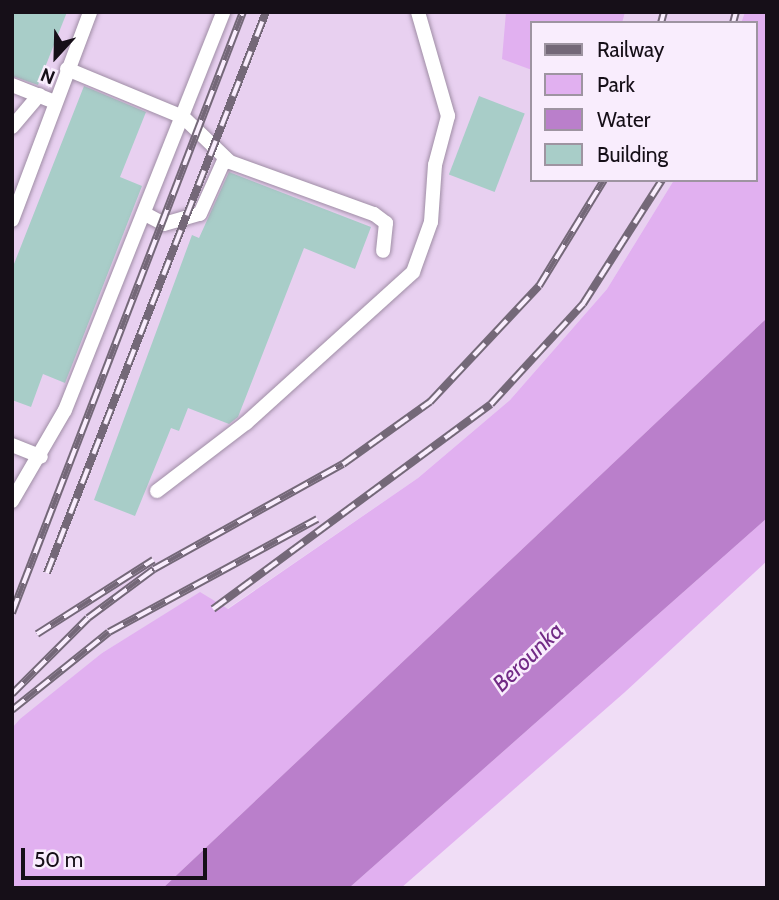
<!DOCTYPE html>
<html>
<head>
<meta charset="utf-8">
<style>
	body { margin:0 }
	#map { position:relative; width:779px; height:900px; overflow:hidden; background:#f0ddf6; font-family:Cabin,sans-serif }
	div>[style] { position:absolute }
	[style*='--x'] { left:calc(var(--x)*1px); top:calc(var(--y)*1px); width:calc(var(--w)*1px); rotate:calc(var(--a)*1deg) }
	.built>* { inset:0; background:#e8d0f0 }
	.green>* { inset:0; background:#e1b0f0 }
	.water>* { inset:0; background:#ba7fcb }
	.building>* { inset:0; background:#a8cdc8; transform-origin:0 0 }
	.roads { filter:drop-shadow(0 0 2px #9f8da5) drop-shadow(0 0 2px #9f8da5) }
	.service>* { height:14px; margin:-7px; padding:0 7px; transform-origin:7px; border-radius:7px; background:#fff }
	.rail>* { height:8px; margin-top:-4px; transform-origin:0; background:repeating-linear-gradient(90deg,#f9edfd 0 16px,#746878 0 32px); box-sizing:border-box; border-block:2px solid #746878 }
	span { translate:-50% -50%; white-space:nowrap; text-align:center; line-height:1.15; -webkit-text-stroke:5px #f9edfd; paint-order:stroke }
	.water-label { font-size:23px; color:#722b86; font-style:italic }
	.frame { position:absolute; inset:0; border:14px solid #160f18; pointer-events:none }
	.legend { position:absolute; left:530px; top:21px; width:228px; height:161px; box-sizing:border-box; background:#f9edfd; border:2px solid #9e94a1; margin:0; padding:9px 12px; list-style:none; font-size:21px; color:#160f18 }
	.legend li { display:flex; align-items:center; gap:14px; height:35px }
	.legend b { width:35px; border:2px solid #9e94a1 }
	.north { position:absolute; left:21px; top:21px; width:70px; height:70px; -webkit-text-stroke:5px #f9edfd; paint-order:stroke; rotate:202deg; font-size:19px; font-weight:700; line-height:28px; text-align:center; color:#160f18 }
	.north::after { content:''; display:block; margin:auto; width:24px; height:32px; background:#160f18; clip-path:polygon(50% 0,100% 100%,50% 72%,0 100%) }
	.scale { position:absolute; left:21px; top:848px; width:186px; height:32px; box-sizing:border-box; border:4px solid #160f18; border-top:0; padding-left:9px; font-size:21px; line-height:24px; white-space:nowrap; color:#160f18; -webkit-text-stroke:5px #f9edfd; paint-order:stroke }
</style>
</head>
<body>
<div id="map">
	<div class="built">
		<div style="clip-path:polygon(12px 12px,745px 12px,741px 23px,532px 23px,532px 180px,674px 180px,607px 289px,510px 400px,418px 478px,227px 609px,200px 593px,102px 653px,12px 728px)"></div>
	</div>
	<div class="green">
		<div style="clip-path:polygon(506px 12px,625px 12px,622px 23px,532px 23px,532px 70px,502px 59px)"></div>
		<div style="clip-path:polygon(745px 12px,767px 12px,767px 318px,163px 888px,12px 888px,12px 728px,20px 719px,102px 653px,200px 592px,228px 609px,418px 478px,510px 400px,607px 289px,674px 180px,756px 180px,756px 23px,741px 23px)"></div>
		<div style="clip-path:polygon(767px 518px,767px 561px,625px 692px,401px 888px,349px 888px)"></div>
	</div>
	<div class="water">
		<div style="clip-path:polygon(767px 318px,767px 518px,349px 888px,163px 888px)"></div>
	</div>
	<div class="building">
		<div style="clip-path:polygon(12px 12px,67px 12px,38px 85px,12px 76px)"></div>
		<div style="clip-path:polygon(84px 86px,146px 112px,120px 177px,142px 186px,65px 383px,43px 374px,31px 407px,12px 400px,12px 269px)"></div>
		<div style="left:479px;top:96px;width:49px;height:84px;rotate:21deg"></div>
		<div style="clip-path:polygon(229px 172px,371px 227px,355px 269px,304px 248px,238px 417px,229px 424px,188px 408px,179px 431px,171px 428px,135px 516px,94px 500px,192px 235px,199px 238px)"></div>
	</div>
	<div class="roads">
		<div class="service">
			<div style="--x:67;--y:69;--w:126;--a:22.5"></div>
			<div style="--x:183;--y:117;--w:65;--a:43.8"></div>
			<div style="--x:230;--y:162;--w:153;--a:19.9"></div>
			<div style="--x:374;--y:214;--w:15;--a:37"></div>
			<div style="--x:386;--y:223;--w:28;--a:96"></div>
			<div style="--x:12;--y:85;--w:46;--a:21.6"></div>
			<div style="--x:12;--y:127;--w:42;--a:-49.8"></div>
			<div style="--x:147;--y:215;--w:19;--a:28"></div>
			<div style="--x:164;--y:224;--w:37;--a:-16"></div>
			<div style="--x:200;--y:214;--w:61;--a:-65.9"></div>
			<div style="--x:12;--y:220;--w:222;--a:-69.4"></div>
			<div style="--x:12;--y:445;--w:31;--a:22"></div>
			<div style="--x:157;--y:491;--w:112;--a:-37.4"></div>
			<div style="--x:246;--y:423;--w:225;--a:-42.1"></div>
			<div style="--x:413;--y:272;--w:53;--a:-70.2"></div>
			<div style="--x:431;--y:222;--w:57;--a:-86"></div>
			<div style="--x:435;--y:165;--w:51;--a:-75.1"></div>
			<div style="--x:448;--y:116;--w:108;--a:-106.1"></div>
			<div style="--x:12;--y:501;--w:105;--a:-59.8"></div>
			<div style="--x:65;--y:410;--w:428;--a:-68.3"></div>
		</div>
	</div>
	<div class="rail">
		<div style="--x:661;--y:23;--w:11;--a:-75"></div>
		<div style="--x:733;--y:23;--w:11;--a:-75"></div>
		<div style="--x:47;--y:573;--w:602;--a:-68.68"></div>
		<div style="--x:213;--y:609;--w:345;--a:-36.4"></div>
		<div style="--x:491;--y:404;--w:136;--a:-47.4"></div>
		<div style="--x:583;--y:304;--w:147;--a:-57.5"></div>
		<div style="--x:12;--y:613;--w:644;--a:-68.98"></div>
		<div style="--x:37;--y:634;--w:138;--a:-32.5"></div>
		<div style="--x:12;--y:694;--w:107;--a:-45"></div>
		<div style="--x:88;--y:618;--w:82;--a:-36.6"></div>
		<div style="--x:154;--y:569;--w:216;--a:-29.1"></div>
		<div style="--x:343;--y:464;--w:107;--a:-35.5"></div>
		<div style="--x:430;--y:402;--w:159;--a:-46.8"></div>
		<div style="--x:539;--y:286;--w:124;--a:-58.5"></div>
		<div style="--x:12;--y:710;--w:124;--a:-38.8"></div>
		<div style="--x:109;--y:632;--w:237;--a:-28.5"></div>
	</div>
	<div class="water-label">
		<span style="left:528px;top:657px;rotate:-44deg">Berounka</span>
	</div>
	<div class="frame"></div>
	<ul class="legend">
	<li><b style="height:9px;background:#746878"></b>Railway</li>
	<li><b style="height:19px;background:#e1b0f0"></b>Park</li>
	<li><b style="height:19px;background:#ba7fcb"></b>Water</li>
	<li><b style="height:19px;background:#a8cdc8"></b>Building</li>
	</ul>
	<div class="north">N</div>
	<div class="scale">50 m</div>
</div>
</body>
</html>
